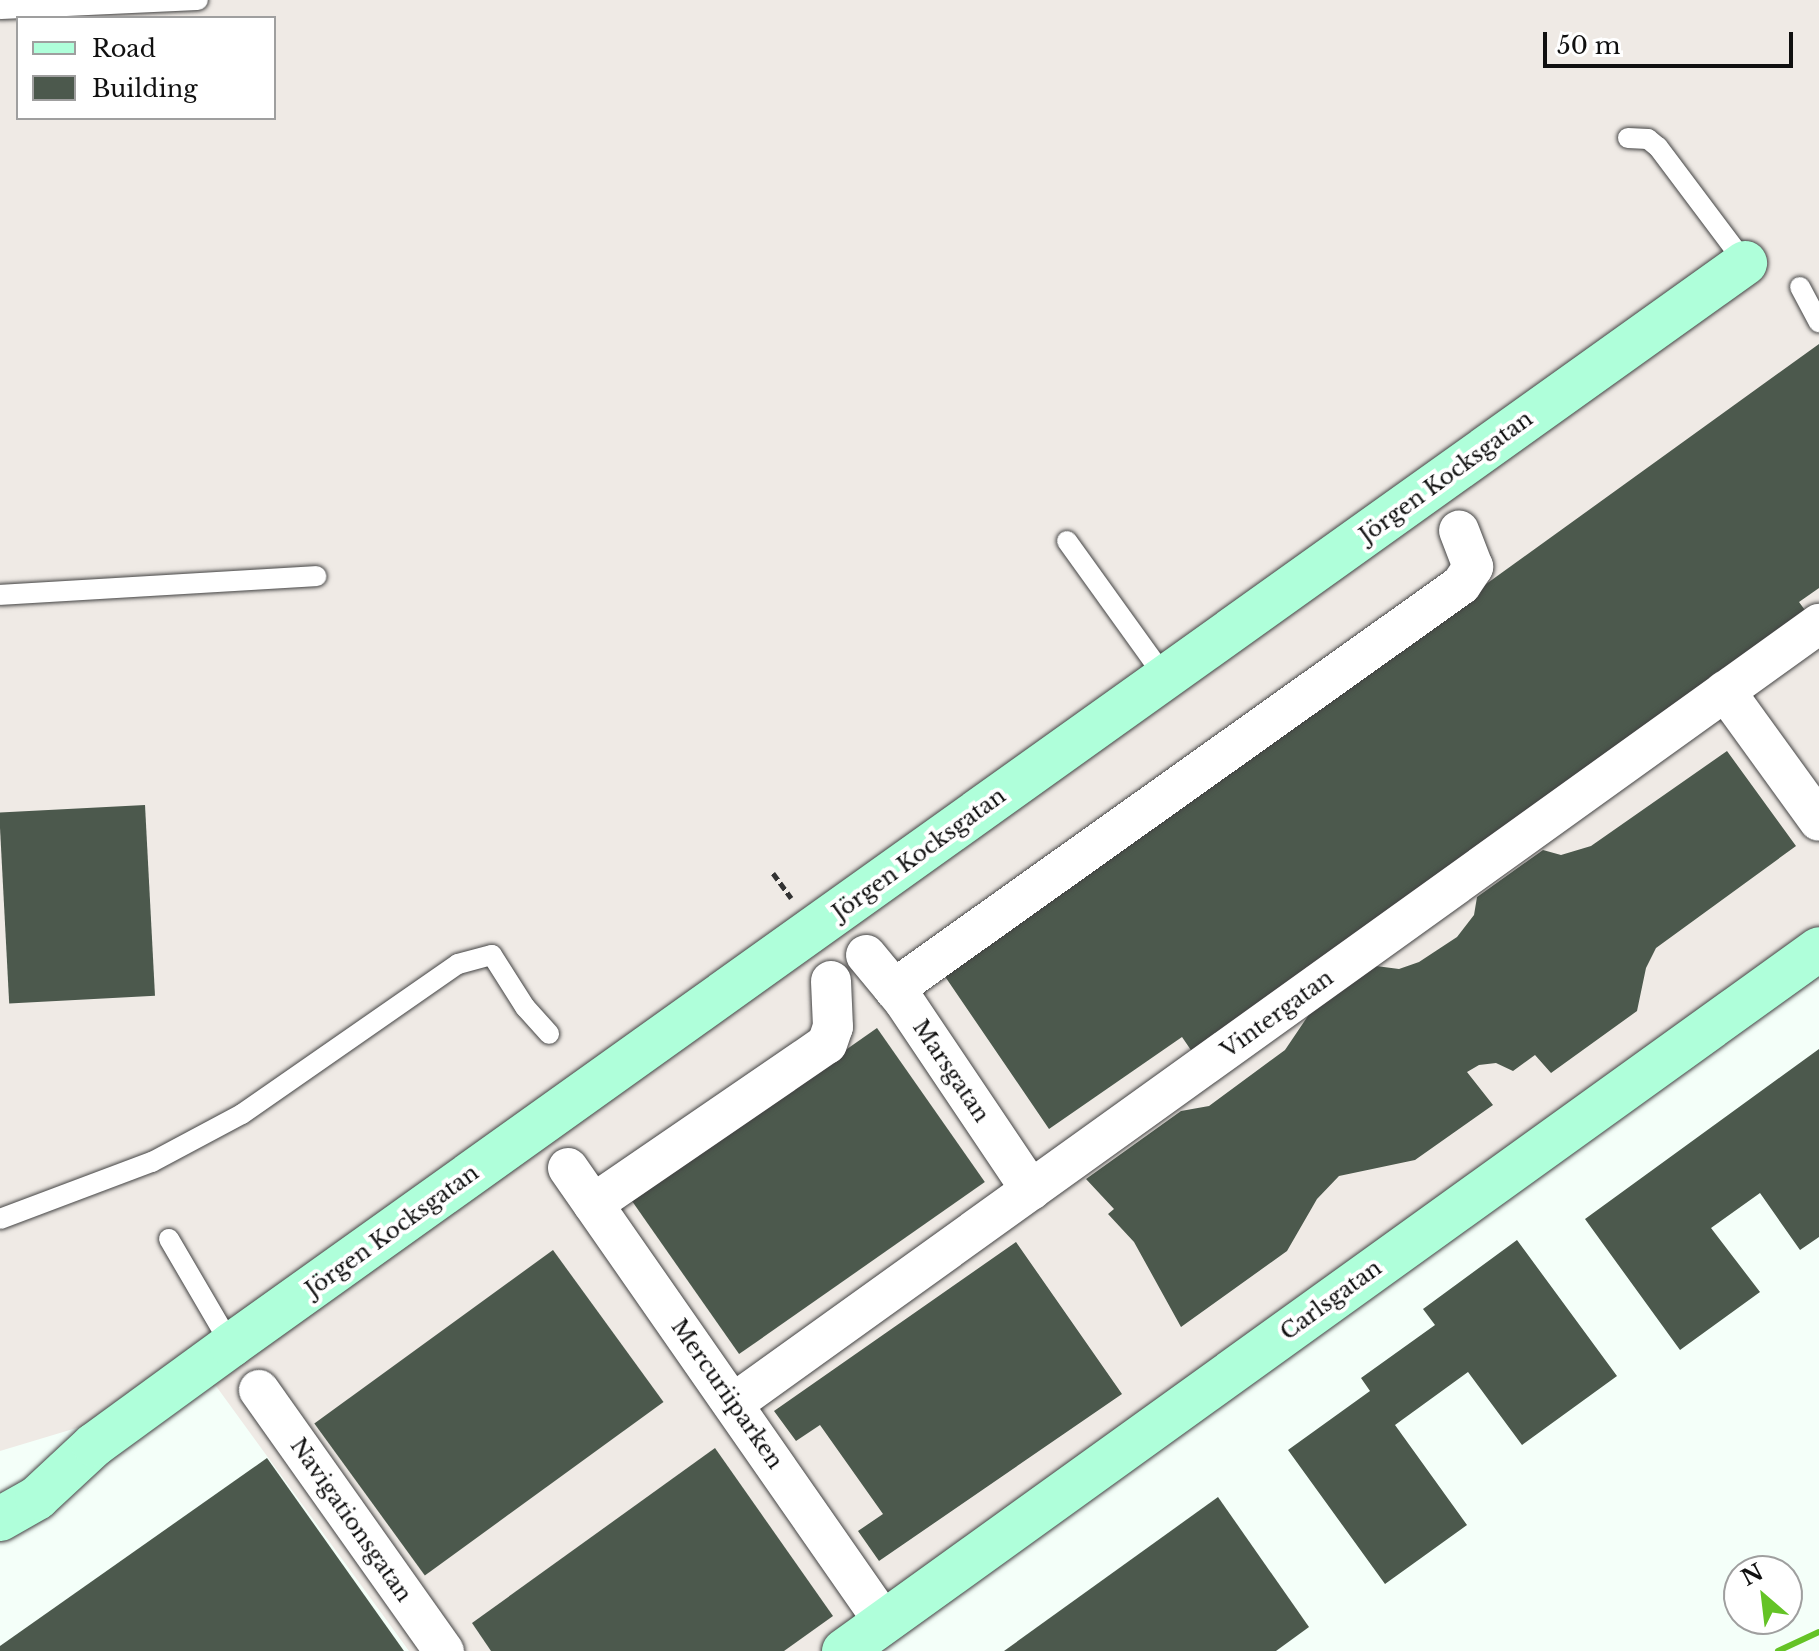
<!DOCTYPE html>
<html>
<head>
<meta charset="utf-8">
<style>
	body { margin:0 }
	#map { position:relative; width:1819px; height:1651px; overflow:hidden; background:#f4fff9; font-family:"Libre Baskerville",serif }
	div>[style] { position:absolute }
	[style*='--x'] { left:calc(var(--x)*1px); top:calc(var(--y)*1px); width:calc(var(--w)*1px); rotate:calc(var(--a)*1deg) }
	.industrial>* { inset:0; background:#efeae5 }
	.building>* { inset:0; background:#4c594d; transform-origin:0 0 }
	.path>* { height:5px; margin-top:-2.5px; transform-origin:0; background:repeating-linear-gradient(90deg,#323232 0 8px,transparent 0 12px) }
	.roads { filter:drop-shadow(0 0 2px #434343) drop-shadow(0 0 2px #434343) }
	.lane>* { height:20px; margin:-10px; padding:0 10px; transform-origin:10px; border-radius:10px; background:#fff }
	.street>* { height:40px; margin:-20px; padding:0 20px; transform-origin:20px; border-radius:20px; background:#fff }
	.secondary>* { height:44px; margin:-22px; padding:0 22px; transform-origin:22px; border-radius:22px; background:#afffda }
	.rail>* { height:6px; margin:-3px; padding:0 3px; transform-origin:3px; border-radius:3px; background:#64c326 }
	span { translate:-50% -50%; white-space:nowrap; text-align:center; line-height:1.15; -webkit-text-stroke:8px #fff; paint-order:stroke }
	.street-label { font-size:22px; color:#101010 }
	.legend { position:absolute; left:16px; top:16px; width:260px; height:104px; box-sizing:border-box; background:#fff; border:2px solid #9f9f9f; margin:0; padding:10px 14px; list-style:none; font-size:24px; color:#101010 }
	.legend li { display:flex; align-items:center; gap:16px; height:40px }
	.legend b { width:40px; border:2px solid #9f9f9f }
	.north { position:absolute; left:1723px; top:1555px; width:80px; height:80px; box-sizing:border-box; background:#fff; border:2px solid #9f9f9f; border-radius:50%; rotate:332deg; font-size:22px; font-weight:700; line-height:32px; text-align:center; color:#101010 }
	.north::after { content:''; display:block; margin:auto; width:28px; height:36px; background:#64c326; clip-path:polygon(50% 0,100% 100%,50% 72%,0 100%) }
	.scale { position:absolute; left:1543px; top:32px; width:250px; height:36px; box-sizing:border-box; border:4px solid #101010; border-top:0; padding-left:10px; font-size:24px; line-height:28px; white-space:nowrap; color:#101010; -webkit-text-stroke:6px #fff; paint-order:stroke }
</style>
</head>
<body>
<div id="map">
	<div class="industrial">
		<div style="clip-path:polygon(evenodd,0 0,1819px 0,1819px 963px,832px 1651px,409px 1651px,216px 1386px,0 1451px,0 0,18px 18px,274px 18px,274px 118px,18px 118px,18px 18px)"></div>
	</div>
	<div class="building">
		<div style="clip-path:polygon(1819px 344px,1819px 588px,1799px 602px,1810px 617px,1195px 1056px,1182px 1037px,1049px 1129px,944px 975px)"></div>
		<div style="clip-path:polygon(1727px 751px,1796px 846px,1656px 948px,1646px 968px,1637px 1011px,1551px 1073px,1535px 1055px,1513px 1071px,1496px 1063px,1479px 1065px,1467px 1072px,1493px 1105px,1415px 1160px,1339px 1176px,1317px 1199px,1287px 1251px,1181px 1327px,1134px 1242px,1108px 1214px,1114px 1209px,1086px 1179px,1181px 1111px,1209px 1106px,1285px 1050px,1312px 1010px,1376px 966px,1399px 969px,1419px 962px,1457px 937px,1474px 915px,1477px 897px,1543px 850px,1561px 855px,1591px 846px)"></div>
		<div style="left:145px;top:805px;width:191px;height:146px;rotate:87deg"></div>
		<div style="left:877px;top:1028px;width:188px;height:300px;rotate:55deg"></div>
		<div style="clip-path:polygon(1819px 1049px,1819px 1237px,1800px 1250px,1760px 1193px,1711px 1228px,1760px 1292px,1680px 1350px,1585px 1219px)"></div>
		<div style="clip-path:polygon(1517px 1240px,1617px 1376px,1522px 1445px,1468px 1372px,1395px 1425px,1467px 1525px,1385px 1584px,1288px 1450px,1370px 1391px,1361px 1378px,1435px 1325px,1423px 1309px)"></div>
		<div style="clip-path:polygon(1016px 1242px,1122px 1394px,879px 1561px,858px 1531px,883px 1514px,820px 1425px,796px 1441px,774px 1411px)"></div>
		<div style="left:553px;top:1250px;width:188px;height:295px;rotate:54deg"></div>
		<div style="clip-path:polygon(715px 1448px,833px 1616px,784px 1651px,491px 1651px,472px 1623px)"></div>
		<div style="clip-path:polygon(267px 1458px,404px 1651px,0 1651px,0 1646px)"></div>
		<div style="clip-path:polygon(1218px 1497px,1309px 1627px,1276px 1651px,1004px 1651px)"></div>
	</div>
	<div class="path">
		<div style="--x:773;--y:873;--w:31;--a:54"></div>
	</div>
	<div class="roads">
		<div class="lane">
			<div style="--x:0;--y:9;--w:198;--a:-2.6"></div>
			<div style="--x:1628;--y:138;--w:20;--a:3"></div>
			<div style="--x:1648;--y:139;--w:13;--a:39"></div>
			<div style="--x:1658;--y:147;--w:145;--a:53.1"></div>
			<div style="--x:1800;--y:287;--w:40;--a:62"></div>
			<div style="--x:1067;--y:541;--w:170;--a:54.3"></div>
			<div style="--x:0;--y:595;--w:317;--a:-3.4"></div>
			<div style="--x:0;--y:1219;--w:162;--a:-20.6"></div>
			<div style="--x:152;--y:1162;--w:102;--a:-28.1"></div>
			<div style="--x:242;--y:1114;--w:263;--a:-34.8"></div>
			<div style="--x:458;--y:964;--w:35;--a:-15"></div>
			<div style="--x:492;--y:955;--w:62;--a:57.6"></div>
			<div style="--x:525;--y:1007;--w:36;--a:48"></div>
			<div style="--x:169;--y:1239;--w:123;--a:59.7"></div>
		</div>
		<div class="street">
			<div style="--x:1725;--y:691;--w:160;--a:54.1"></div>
			<div style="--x:866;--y:955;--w:60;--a:50.4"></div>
			<div style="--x:904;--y:1001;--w:228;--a:56.1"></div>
			<div style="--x:894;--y:989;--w:696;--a:-35.47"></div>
			<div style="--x:1461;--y:585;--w:22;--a:-56"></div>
			<div style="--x:1473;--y:567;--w:39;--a:-111"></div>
			<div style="--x:568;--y:1168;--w:553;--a:55.16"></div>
			<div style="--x:593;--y:1204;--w:283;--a:-34.4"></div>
			<div style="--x:827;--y:1044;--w:18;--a:-71"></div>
			<div style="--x:833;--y:1027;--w:46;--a:-92.5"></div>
			<div style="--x:259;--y:1390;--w:320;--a:54.7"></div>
			<div style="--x:734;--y:1403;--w:1336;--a:-35.68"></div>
		</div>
		<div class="secondary">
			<div style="--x:0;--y:1519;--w:43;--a:-29.6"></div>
			<div style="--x:37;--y:1498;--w:78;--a:-42.9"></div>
			<div style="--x:94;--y:1445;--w:170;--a:-36.1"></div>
			<div style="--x:231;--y:1345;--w:1861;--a:-35.55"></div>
			<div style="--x:844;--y:1651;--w:1201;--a:-35.75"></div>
		</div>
	</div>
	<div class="rail">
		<div style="--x:1778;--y:1651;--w:45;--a:-24.9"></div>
	</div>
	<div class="street-label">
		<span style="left:1446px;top:477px;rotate:-36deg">Jörgen Kocksgatan</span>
		<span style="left:919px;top:854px;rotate:-36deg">Jörgen Kocksgatan</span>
		<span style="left:1277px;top:1014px;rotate:-36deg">Vintergatan</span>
		<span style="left:951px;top:1071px;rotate:56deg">Marsgatan</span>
		<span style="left:392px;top:1231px;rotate:-36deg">Jörgen Kocksgatan</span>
		<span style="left:1331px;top:1300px;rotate:-36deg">Carlsgatan</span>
		<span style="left:727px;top:1394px;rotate:55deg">Mercuriiparken</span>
		<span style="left:351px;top:1520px;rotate:55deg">Navigationsgatan</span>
	</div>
	<ul class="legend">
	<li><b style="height:10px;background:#afffda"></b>Road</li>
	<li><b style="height:22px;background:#4c594d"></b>Building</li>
	</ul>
	<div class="north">N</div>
	<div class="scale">50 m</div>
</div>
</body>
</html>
